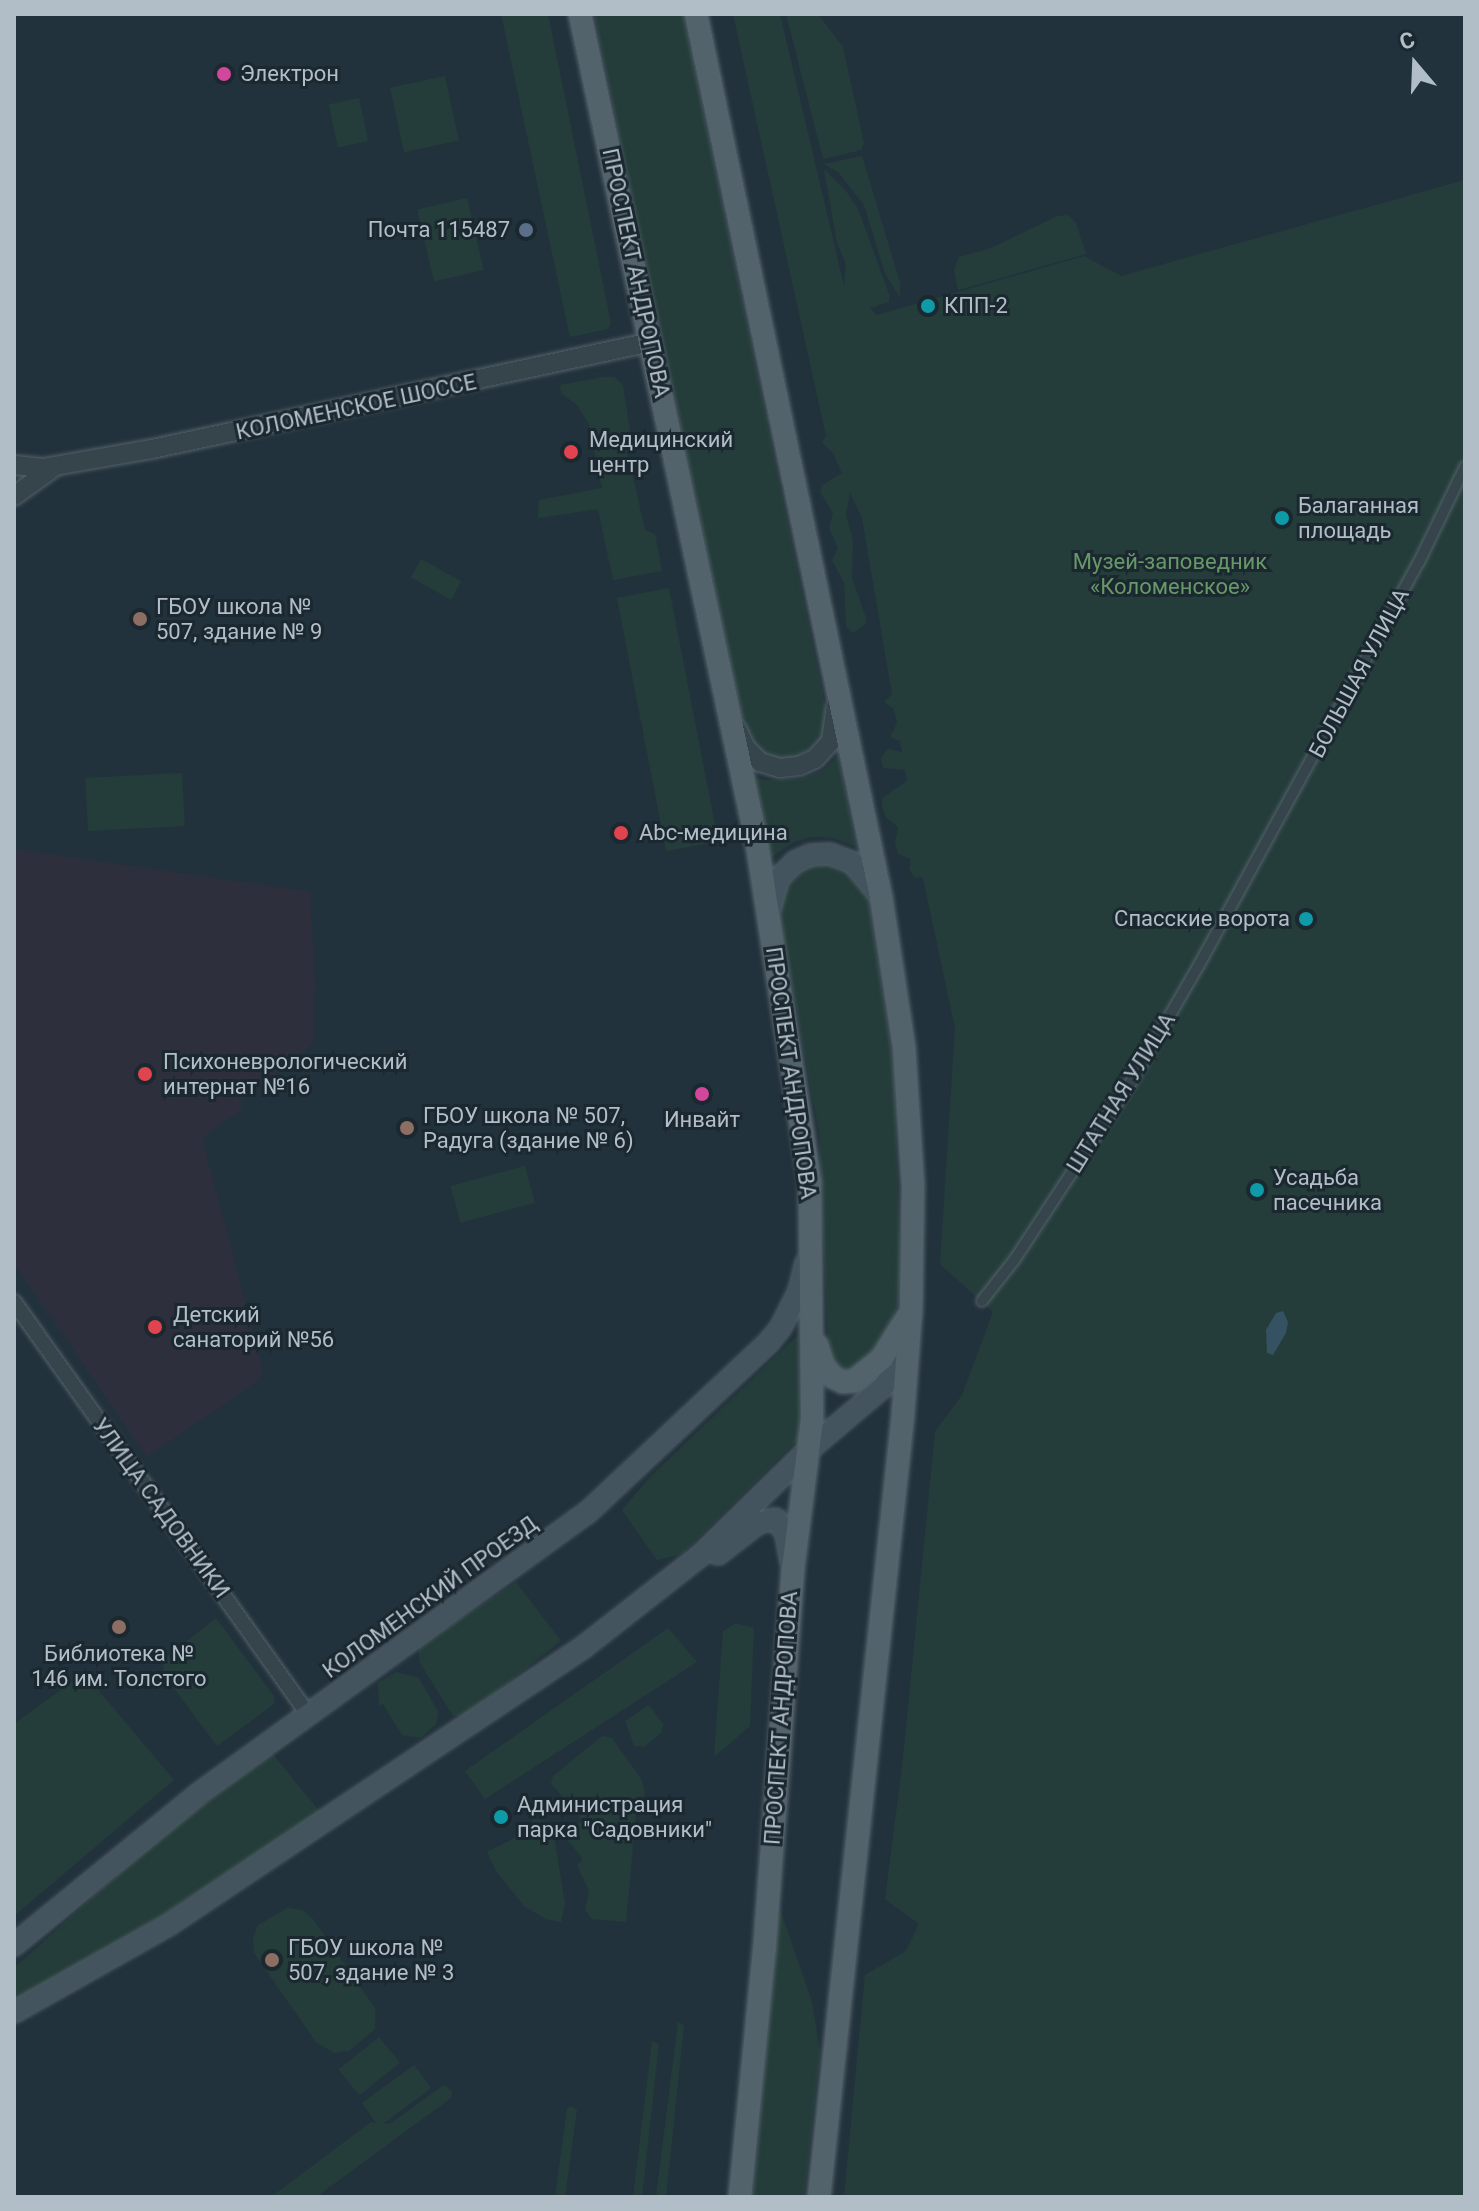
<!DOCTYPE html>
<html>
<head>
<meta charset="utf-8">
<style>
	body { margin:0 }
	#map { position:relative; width:1479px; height:2211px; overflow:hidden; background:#22323c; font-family:Roboto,sans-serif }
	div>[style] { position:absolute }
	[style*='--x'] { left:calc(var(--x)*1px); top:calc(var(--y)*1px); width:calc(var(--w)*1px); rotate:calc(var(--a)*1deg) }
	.medical>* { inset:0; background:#2e2f3d }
	.green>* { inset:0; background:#243d3a; transform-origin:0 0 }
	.water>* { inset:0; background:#355263 }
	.roads { filter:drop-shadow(0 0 2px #54616a) drop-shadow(0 0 2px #54616a) }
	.pedestrian>* { height:10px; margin:-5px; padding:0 5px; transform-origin:5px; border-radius:5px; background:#36444c }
	.minor>* { height:14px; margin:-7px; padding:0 7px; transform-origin:7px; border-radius:7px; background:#36444c }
	.tertiary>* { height:18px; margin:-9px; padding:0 9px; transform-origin:9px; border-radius:9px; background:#36444c }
	.secondary>* { height:20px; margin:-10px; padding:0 10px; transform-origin:10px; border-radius:10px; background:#43545f }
	.primary>* { height:22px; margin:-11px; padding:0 11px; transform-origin:11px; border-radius:11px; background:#53636c }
	.dots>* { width:22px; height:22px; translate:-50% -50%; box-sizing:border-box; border:4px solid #1b2830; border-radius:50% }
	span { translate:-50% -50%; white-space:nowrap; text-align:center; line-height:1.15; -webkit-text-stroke:6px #1b2830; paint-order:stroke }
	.poi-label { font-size:22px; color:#b1bec8 }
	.left { translate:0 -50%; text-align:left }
	.right { translate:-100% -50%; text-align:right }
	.street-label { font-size:22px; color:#b1bec8 }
	.park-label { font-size:22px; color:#679968 }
	.frame { position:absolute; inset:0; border:16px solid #b1bec8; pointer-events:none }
	.north { position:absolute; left:1375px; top:24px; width:80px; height:80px; -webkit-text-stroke:6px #1b2830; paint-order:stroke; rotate:341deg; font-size:22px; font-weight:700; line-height:32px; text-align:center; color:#b1bec8 }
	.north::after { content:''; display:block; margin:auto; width:28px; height:36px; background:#b1bec8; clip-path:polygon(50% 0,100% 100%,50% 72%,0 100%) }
</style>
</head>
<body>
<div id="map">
	<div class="medical">
		<div style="clip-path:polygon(14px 849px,310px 892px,315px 986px,313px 1044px,238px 1103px,243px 1109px,202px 1138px,263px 1370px,256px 1382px,147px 1457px,14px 1263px)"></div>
	</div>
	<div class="green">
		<div style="clip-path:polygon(501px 14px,548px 14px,611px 323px,608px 329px,570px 337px)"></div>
		<div style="clip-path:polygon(594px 14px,683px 14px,827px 715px,825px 732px,818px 744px,791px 760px,774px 759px,758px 751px,745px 732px)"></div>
		<div style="clip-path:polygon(733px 14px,780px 14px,844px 286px,846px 264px,837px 243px,824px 169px,846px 191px,858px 209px,889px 294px,889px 302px,870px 308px,877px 315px,1084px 256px,1121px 276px,1465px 180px,1465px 2197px,844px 2197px,865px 1975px,906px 1951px,919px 1924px,885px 1899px,903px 1759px,935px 1432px,962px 1395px,993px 1312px,940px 1264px,955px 1028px,923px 878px,914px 877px,909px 869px,911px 859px,898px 854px,895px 843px,898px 827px,886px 817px,882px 807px,882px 798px,907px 781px,905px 770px,883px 768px,881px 758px,888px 749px,902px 752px,900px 741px,890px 737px,897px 723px,894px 709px,884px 702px,892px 694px,862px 518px,850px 493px,846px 515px,853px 540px,852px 578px,866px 618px,866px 624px,853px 633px,846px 626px,844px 583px,832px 560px,838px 548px,829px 528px,833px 513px,820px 492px,822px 485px,842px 473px,833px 453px,822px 443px,826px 436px)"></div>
		<div style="clip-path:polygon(786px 14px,818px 14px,843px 47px,864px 143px,861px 150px,823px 159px)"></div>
		<div style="left:445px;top:76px;width:66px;height:56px;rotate:78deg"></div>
		<div style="left:359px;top:98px;width:44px;height:31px;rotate:78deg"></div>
		<div style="clip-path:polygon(862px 156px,900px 283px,900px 298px,885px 273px,864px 205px,839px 173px,824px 164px)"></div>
		<div style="left:467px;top:198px;width:74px;height:51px;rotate:77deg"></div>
		<div style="clip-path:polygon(1068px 215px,1076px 223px,1086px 254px,958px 290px,954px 270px,959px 257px,991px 248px,1057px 216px)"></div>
		<div style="clip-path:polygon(603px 377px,614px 377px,623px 385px,631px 438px,626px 446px,645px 530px,655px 534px,662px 571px,613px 580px,598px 509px,538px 518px,539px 500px,602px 488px,589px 424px,577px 405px,561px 393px,560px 385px)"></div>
		<div style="left:421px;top:559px;width:46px;height:21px;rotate:29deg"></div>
		<div style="left:669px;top:588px;width:258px;height:53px;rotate:79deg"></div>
		<div style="clip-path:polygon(838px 756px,856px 847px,833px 838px,812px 837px,794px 842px,766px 861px,752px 776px,764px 780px,801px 779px,823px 770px)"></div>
		<div style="left:182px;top:773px;width:53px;height:97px;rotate:87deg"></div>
		<div style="clip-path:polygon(808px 863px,837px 863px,866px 886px,894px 1070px,900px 1265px,898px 1303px,884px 1341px,849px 1375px,831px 1365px,828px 1347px,819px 1132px,779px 912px,788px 877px)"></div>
		<div style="left:525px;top:1166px;width:38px;height:77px;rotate:75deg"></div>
		<div style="clip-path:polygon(798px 1335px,799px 1439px,682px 1554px,657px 1560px,622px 1510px,649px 1478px)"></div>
		<div style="clip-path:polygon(516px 1582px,561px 1641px,464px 1717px,453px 1716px,420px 1663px,418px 1647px)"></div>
		<div style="clip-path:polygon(216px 1618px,274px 1696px,274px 1704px,217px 1746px,164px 1675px,163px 1660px)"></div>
		<div style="clip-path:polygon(736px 1623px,754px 1628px,750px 1726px,714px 1757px,723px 1631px)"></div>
		<div style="clip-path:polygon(668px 1628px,697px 1662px,485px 1799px,465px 1771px)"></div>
		<div style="clip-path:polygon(396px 1672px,419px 1678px,438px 1712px,436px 1724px,421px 1738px,402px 1735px,383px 1704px,379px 1706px,378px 1683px)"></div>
		<div style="clip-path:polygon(84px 1673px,174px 1780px,14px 1916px,14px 1724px)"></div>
		<div style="clip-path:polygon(649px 1705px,663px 1724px,661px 1733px,644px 1747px,634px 1746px,625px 1721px)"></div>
		<div style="clip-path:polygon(602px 1736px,612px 1738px,642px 1780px,645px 1793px,636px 1813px,626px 1922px,592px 1919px,585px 1910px,589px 1891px,577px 1865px,583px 1859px,566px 1838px,582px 1820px,551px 1783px,553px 1776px)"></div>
		<div style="clip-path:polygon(272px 1753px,320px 1812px,156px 1919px,14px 2002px,14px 1968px,153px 1843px)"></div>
		<div style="clip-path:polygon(535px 1819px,552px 1823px,565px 1904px,561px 1922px,546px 1919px,524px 1906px,496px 1871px,487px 1852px,513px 1839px)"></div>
		<div style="clip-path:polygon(779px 1906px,812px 2002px,820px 2052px,804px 2197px,753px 2197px)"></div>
		<div style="clip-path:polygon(288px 1908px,302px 1910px,313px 1919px,375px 2008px,375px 2029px,349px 2051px,334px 2053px,316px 2042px,254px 1953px,253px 1938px,258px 1925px)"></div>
		<div style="clip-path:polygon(678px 2022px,684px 2026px,666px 2197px,656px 2197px)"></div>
		<div style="left:379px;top:2037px;width:33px;height:52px;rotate:51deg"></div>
		<div style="clip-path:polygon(652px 2041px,659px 2044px,642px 2197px,633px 2197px)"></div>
		<div style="clip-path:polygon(414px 2065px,431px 2088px,383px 2124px,391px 2123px,444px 2085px,452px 2091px,451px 2098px,316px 2197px,271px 2197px,371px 2122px,376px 2123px,362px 2103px)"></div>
		<div style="clip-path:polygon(571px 2106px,577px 2109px,565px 2197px,555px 2197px,567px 2108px)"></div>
	</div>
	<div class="water">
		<div style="clip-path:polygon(1283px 1311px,1288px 1322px,1286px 1333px,1273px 1355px,1267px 1353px,1266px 1330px,1276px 1313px)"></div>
	</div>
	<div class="roads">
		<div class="pedestrian">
			<div style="--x:982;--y:1301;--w:53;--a:-51.8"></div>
			<div style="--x:1015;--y:1259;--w:213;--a:-56.7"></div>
			<div style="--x:1132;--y:1081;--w:134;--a:-60"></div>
			<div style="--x:1199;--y:965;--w:459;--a:-61.4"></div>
			<div style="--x:1419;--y:562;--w:106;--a:-64.2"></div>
		</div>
		<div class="minor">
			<div style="--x:14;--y:1302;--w:506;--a:54.49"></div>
		</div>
		<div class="tertiary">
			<div style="--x:14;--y:465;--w:29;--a:6"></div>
			<div style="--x:43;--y:468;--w:111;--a:-9.9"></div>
			<div style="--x:152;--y:449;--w:510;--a:-12.1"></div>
			<div style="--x:14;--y:496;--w:48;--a:-35.7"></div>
			<div style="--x:737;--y:729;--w:21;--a:65"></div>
			<div style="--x:746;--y:748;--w:20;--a:45"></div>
			<div style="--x:760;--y:762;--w:21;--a:17"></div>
			<div style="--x:780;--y:768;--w:19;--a:-6"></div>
			<div style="--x:799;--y:766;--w:17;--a:-24"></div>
			<div style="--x:815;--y:759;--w:24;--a:-48"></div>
			<div style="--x:831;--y:741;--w:35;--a:-82"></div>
		</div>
		<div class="secondary">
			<div style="--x:768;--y:916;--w:40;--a:-74"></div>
			<div style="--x:779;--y:878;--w:23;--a:-45"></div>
			<div style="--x:795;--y:862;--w:17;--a:-24"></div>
			<div style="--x:811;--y:855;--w:19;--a:-3"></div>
			<div style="--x:830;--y:854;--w:25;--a:21"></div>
			<div style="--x:853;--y:863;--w:44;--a:50.5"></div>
			<div style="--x:718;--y:1554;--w:51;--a:-37.8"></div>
			<div style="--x:758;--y:1523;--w:18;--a:-13"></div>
			<div style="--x:776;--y:1519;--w:18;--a:56"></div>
			<div style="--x:786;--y:1534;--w:29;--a:80"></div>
			<div style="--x:14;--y:1945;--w:237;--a:-39.3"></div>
			<div style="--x:197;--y:1795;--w:481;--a:-35.9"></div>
			<div style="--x:587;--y:1513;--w:250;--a:-43.2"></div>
			<div style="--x:769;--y:1342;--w:19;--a:-51"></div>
			<div style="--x:781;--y:1327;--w:40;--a:-63.4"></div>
			<div style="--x:799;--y:1291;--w:29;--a:-76"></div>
			<div style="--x:14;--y:2012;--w:179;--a:-29.4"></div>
			<div style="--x:170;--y:1924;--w:500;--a:-33.8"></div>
			<div style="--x:585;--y:1646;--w:147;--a:-38.1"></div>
			<div style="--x:701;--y:1555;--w:147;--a:-44.4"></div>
			<div style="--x:806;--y:1452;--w:102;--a:-40.2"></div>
			<div style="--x:884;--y:1386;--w:42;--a:-55.6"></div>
		</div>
		<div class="primary">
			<div style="--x:580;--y:14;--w:849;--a:77.96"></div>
			<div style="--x:757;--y:844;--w:342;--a:81.1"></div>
			<div style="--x:810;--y:1182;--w:238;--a:89.5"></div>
			<div style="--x:812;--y:1420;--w:150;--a:97.3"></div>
			<div style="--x:793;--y:1569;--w:384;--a:94.3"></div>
			<div style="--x:764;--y:1952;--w:246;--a:95.6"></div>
			<div style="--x:696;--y:14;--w:902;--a:78.17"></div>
			<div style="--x:881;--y:897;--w:152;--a:81.3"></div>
			<div style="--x:904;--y:1047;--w:139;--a:86.3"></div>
			<div style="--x:913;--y:1186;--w:124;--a:90.9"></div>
			<div style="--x:911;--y:1310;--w:105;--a:94.4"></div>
			<div style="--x:903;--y:1415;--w:786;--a:96.13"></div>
			<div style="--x:817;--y:1345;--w:21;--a:73"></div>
			<div style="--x:823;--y:1365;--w:16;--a:50"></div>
			<div style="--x:833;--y:1377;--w:11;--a:27"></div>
			<div style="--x:843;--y:1382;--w:11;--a:-5"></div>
			<div style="--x:854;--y:1381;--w:36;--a:-39"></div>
			<div style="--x:882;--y:1358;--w:49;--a:-58.2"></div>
		</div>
	</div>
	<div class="dots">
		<div style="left:224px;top:74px;background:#d1479c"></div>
		<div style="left:526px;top:230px;background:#5c6f8a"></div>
		<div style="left:928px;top:306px;background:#0f9aa8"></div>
		<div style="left:571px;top:452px;background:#e0444e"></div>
		<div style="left:1282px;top:518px;background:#0f9aa8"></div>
		<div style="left:140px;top:619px;background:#8d6e63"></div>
		<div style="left:621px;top:833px;background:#e0444e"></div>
		<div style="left:1306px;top:919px;background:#0f9aa8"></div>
		<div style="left:145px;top:1074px;background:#e0444e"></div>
		<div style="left:702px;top:1094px;background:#d1479c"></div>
		<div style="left:407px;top:1128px;background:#8d6e63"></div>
		<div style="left:1257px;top:1190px;background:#0f9aa8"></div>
		<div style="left:155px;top:1327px;background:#e0444e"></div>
		<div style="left:119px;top:1627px;background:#8d6e63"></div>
		<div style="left:501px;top:1817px;background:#0f9aa8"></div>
		<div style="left:272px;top:1960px;background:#8d6e63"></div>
	</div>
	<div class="poi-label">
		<span class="left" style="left:240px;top:74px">Электрон</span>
		<span class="right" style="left:510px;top:230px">Почта 115487</span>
		<span class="left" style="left:944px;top:306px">КПП-2</span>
		<span class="left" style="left:589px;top:452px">Медицинский<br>центр</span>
		<span class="left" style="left:1298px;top:518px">Балаганная<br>площадь</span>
		<span class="left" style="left:156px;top:619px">ГБОУ школа №<br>507, здание № 9</span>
		<span class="left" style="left:639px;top:833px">Abc-медицина</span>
		<span class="right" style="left:1290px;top:919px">Спасские ворота</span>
		<span class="left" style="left:163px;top:1074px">Психоневрологический<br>интернат №16</span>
		<span class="left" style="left:423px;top:1128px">ГБОУ школа № 507,<br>Радуга (здание № 6)</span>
		<span style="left:702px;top:1120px">Инвайт</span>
		<span class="left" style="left:1273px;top:1190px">Усадьба<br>пасечника</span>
		<span class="left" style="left:173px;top:1327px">Детский<br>санаторий №56</span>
		<span style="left:119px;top:1666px">Библиотека №<br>146 им. Толстого</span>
		<span class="left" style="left:517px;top:1817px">Администрация<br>парка "Садовники"</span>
		<span class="left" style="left:288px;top:1960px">ГБОУ школа №<br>507, здание № 3</span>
	</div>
	<div class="street-label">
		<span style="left:636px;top:273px;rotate:78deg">ПРОСПЕКТ АНДРОПОВА</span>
		<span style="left:356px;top:407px;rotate:-12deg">КОЛОМЕНСКОЕ ШОССЕ</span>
		<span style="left:1359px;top:673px;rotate:-62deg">БОЛЬШАЯ УЛИЦА</span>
		<span style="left:791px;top:1073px;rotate:82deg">ПРОСПЕКТ АНДРОПОВА</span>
		<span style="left:1121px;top:1093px;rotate:-58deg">ШТАТНАЯ УЛИЦА</span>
		<span style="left:161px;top:1508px;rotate:54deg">УЛИЦА САДОВНИКИ</span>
		<span style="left:430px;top:1597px;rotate:-36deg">КОЛОМЕНСКИЙ ПРОЕЗД</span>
		<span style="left:781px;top:1718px;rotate:-86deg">ПРОСПЕКТ АНДРОПОВА</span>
	</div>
	<div class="park-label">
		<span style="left:1170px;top:574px">Музей-заповедник<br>«Коломенское»</span>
	</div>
	<div class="frame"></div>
	<div class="north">С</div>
</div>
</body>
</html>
